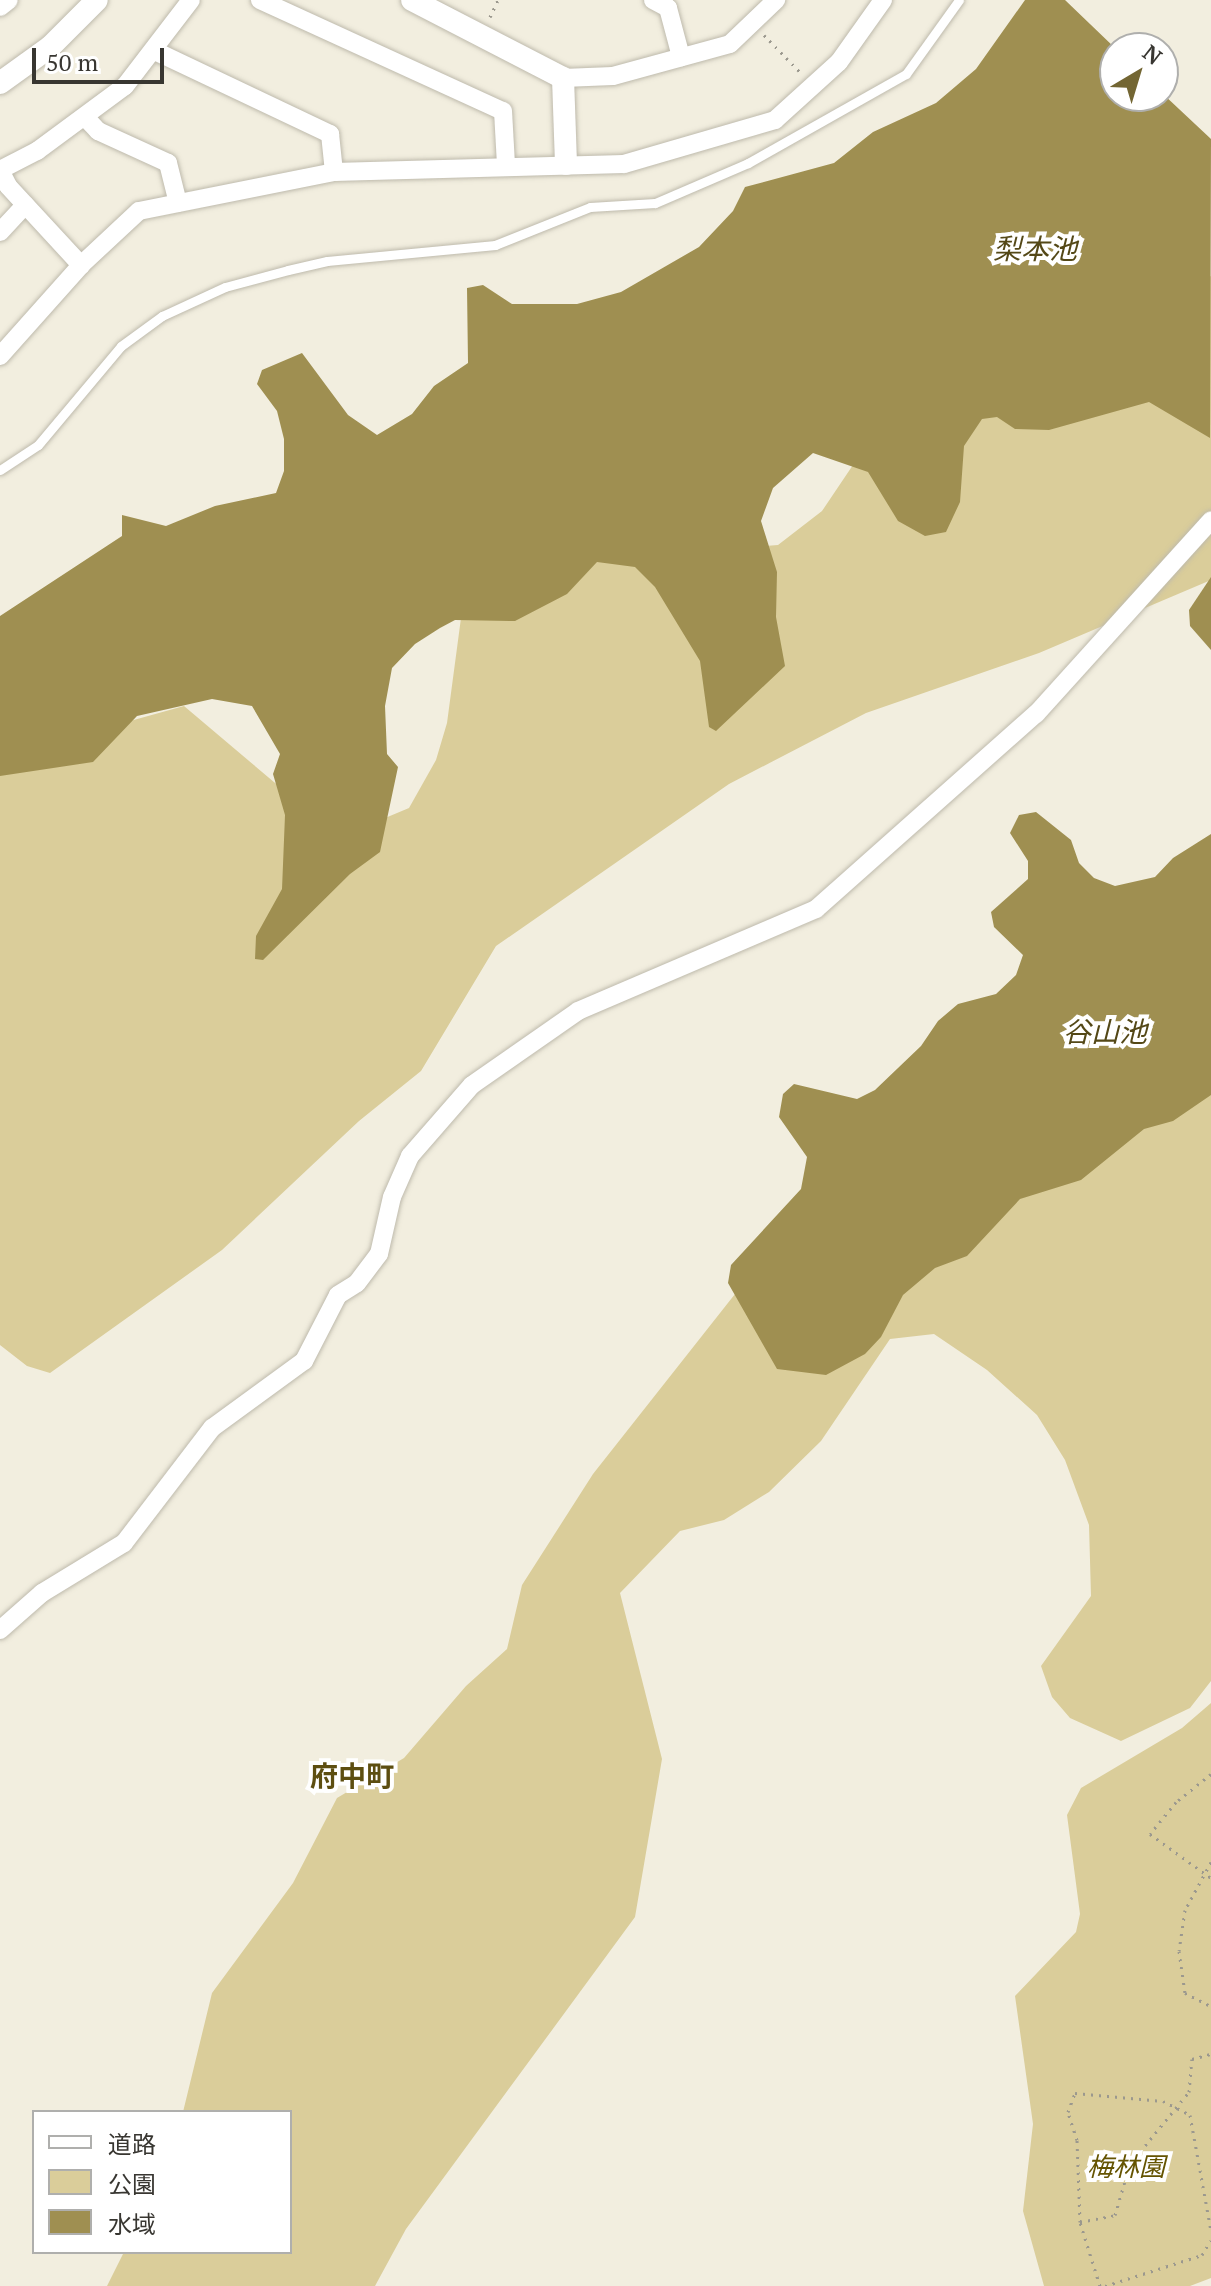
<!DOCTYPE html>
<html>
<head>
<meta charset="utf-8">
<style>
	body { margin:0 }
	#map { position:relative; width:1211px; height:2286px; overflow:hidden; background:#f2eedf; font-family:"PT Serif","Noto Sans JP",serif }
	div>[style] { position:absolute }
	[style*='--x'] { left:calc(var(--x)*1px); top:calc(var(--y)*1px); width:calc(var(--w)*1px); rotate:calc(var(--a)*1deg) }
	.green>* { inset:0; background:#dacd9a }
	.water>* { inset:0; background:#9f8f51 }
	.path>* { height:3px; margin-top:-1.5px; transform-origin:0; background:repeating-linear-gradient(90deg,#9b988e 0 2px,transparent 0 8px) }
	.roads { filter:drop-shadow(0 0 2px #bebaac) drop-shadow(0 0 2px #bebaac) }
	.service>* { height:9px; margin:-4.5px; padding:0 4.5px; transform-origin:4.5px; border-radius:4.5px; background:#fff }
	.minor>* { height:18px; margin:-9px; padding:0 9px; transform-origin:9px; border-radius:9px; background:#fff }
	.tertiary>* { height:22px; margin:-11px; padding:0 11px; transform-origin:11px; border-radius:11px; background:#fff }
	span { translate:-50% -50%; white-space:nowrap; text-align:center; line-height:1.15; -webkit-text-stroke:8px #fff; paint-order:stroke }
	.park-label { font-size:26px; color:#655402; font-style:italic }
	.water-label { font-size:28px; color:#544817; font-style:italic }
	.neighbourhood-label { font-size:28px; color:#5d4e10; font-weight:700 }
	.legend { position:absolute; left:32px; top:2110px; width:260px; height:144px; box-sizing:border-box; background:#fff; border:2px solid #afafad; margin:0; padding:10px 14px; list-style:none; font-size:24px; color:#383631 }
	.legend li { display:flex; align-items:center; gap:16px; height:40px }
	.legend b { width:40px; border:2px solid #afafad }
	.north { position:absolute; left:1099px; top:32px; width:80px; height:80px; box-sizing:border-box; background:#fff; border:2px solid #afafad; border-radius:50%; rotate:38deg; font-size:22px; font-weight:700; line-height:32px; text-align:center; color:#383631 }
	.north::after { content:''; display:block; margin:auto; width:28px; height:36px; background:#736633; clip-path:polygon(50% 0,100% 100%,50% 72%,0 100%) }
	.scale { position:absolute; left:32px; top:48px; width:132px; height:36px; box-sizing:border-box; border:4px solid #383631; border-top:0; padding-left:10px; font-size:24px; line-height:28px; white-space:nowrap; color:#383631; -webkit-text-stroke:6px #fff; paint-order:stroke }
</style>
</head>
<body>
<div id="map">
	<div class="green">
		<div style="clip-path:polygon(1211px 276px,1211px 580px,1039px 653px,866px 713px,729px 784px,496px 946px,421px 1071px,359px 1121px,222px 1250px,50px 1373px,27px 1366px,0 1345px,0 734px,87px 733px,184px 706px,281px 788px,366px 826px,409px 808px,436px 760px,447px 723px,461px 618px,506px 568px,778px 545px,822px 511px,855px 462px,1005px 367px)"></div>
		<div style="clip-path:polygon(1211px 848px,1211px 1681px,1190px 1708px,1121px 1741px,1070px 1718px,1052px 1697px,1041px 1666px,1091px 1596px,1089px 1525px,1065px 1460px,1037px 1415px,987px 1370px,934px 1334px,890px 1339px,821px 1441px,769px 1492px,724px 1520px,680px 1531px,620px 1593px,662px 1759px,635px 1917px,406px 2229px,375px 2286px,107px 2286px,124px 2252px,290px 2252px,290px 2112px,183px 2112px,212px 1993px,293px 1883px,337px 1798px,404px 1758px,466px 1686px,507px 1649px,522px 1585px,593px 1474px,750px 1275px)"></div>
		<div style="clip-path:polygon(1211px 1703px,1211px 2278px,1190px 2286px,1044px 2286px,1023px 2211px,1033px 2124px,1015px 1996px,1076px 1932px,1080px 1914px,1067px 1815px,1081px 1788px,1182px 1728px)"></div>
	</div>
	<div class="water">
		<div style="clip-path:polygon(1025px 0,1065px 0,1115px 48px,1115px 96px,1163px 94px,1211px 139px,1210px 438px,1149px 402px,1049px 430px,1015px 429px,997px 417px,982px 419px,964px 446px,960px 502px,946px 532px,925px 536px,898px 521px,868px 472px,813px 453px,773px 488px,761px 521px,777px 572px,776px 617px,785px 666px,716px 731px,709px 727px,700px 661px,655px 587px,635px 567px,597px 562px,567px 594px,515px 621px,455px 620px,440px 628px,415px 644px,392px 668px,385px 706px,387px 754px,398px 767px,380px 852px,350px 874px,263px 960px,255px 959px,256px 936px,282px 889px,285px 815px,273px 774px,280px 754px,252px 706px,212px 699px,137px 716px,93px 762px,0 776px,0 616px,122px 536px,122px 515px,166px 526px,215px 506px,276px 493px,284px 471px,284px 439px,277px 411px,257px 384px,262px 370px,302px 353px,348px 415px,377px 435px,412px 414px,434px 386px,468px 363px,467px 288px,483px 285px,512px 304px,577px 304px,621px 292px,699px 247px,733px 211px,745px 187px,834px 163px,873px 132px,936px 103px,976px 69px)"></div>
		<div style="clip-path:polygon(1211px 577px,1211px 650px,1190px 626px,1189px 610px)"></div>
		<div style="clip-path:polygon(1036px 812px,1071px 840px,1079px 863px,1094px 878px,1115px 886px,1155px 877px,1173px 858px,1211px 834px,1211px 1095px,1173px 1121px,1144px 1129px,1081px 1180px,1020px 1199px,967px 1256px,935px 1268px,903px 1295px,881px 1337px,865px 1354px,826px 1375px,777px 1369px,728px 1283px,731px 1265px,801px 1189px,807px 1157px,779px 1117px,783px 1094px,794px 1084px,857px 1099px,875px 1090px,921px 1046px,938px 1021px,958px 1004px,996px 994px,1016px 975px,1023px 955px,994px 927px,991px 912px,1028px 879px,1028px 861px,1010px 833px,1019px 815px)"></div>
	</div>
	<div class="path">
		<div style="--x:490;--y:17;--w:19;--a:-65"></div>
		<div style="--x:764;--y:35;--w:52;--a:45.8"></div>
		<div style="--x:1211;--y:1774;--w:45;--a:141.3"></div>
		<div style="--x:1176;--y:1802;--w:41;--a:129.1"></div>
		<div style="--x:1150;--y:1834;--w:75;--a:35.8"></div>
		<div style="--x:1211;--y:1862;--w:55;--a:118.4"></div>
		<div style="--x:1185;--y:1910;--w:41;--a:98.3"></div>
		<div style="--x:1179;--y:1951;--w:42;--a:81.9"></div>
		<div style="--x:1185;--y:1993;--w:29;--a:27"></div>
		<div style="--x:1080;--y:2222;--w:36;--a:-11"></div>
		<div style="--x:1115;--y:2215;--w:53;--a:-73.6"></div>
		<div style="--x:1130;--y:2164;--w:93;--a:-50.7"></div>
		<div style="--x:1189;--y:2092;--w:33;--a:-85"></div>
		<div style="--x:1192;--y:2059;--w:20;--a:-15"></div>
		<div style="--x:1100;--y:2286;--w:67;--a:-107.4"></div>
		<div style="--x:1080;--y:2222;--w:82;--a:-92.1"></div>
		<div style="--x:1077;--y:2140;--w:29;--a:-108"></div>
		<div style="--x:1068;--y:2112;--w:20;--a:-70"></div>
		<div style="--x:1075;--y:2093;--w:88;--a:5.2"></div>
		<div style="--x:1163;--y:2101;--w:30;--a:27"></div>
		<div style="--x:1190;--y:2115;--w:117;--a:79.7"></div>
		<div style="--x:1105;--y:2286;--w:102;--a:-17.7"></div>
		<div style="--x:1202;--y:2255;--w:17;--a:-59"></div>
	</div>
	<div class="roads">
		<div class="service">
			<div style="--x:0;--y:470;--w:45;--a:-33.3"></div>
			<div style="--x:38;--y:445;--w:129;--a:-50"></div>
			<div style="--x:121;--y:346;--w:51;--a:-36.2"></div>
			<div style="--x:162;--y:316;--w:69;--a:-24.7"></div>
			<div style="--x:225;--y:287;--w:65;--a:-15.1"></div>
			<div style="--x:288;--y:270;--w:40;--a:-13"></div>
			<div style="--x:327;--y:261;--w:169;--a:-5.4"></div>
			<div style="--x:495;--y:245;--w:102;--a:-21.8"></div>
			<div style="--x:590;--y:207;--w:65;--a:-3.5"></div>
			<div style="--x:655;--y:203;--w:101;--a:-23.3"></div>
			<div style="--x:748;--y:163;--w:181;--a:-29.4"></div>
			<div style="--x:906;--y:74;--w:91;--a:-54.4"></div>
		</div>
		<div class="minor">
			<div style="--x:260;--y:0;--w:267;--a:24.6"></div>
			<div style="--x:503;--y:111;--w:54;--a:86.8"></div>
			<div style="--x:653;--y:0;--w:17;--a:28"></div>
			<div style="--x:668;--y:8;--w:51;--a:75.1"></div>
			<div style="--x:0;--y:7;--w:11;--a:-38"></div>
			<div style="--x:155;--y:51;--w:194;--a:25.4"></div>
			<div style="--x:330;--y:134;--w:38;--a:84"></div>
			<div style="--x:563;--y:78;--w:50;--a:-2.3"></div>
			<div style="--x:613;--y:76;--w:121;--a:-15.3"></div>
			<div style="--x:730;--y:44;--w:64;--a:-43.7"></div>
			<div style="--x:85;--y:117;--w:19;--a:47"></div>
			<div style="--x:98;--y:131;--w:77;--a:24.6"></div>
			<div style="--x:168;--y:163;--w:41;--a:76"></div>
			<div style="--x:0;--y:170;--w:42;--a:-27.2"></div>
			<div style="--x:37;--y:151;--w:109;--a:-36.5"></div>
			<div style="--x:125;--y:86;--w:108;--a:-52.5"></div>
			<div style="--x:0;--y:170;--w:18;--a:63"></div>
			<div style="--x:8;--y:186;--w:108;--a:47.3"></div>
			<div style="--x:0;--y:232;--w:37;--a:-47"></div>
			<div style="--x:0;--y:356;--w:122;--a:-48.3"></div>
			<div style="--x:81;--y:265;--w:79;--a:-43"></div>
			<div style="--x:139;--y:211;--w:199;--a:-11.3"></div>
			<div style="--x:334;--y:172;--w:290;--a:-1.6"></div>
			<div style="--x:624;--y:164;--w:157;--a:-16.2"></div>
			<div style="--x:775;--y:120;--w:86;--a:-42.2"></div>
			<div style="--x:839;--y:62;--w:76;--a:-54.6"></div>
			<div style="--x:0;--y:1630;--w:56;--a:-41.4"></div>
			<div style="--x:42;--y:1593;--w:96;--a:-31.4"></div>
			<div style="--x:124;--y:1543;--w:145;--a:-52.6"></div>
			<div style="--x:212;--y:1428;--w:114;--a:-36.1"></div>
			<div style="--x:304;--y:1361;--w:74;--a:-62.7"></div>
			<div style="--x:338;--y:1295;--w:22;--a:-32"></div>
			<div style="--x:357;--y:1283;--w:36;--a:-53"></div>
			<div style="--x:379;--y:1254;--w:58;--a:-77.2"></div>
			<div style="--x:392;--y:1197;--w:45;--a:-66.3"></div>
			<div style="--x:410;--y:1156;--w:94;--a:-48.9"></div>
			<div style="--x:472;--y:1085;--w:129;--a:-34.9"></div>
			<div style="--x:578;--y:1011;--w:259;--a:-23.2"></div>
			<div style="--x:816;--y:909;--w:294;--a:-41.6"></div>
			<div style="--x:1036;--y:714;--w:261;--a:-47.9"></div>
		</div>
		<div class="tertiary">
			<div style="--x:412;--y:0;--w:170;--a:27.3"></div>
			<div style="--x:563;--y:78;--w:86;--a:88"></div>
			<div style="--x:0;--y:83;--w:62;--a:-35.8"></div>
			<div style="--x:50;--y:47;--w:66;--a:-45"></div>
		</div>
	</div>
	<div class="park-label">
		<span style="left:1126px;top:2167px">梅林園</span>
	</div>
	<div class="water-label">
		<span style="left:1035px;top:249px">梨本池</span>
		<span style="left:1105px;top:1032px">谷山池</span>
	</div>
	<div class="neighbourhood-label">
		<span style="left:352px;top:1776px">府中町</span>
	</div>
	<ul class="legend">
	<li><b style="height:10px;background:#fff"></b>道路</li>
	<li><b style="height:22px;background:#dacd9a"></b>公園</li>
	<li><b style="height:22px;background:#9f8f51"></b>水域</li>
	</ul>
	<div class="north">N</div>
	<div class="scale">50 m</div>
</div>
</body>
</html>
